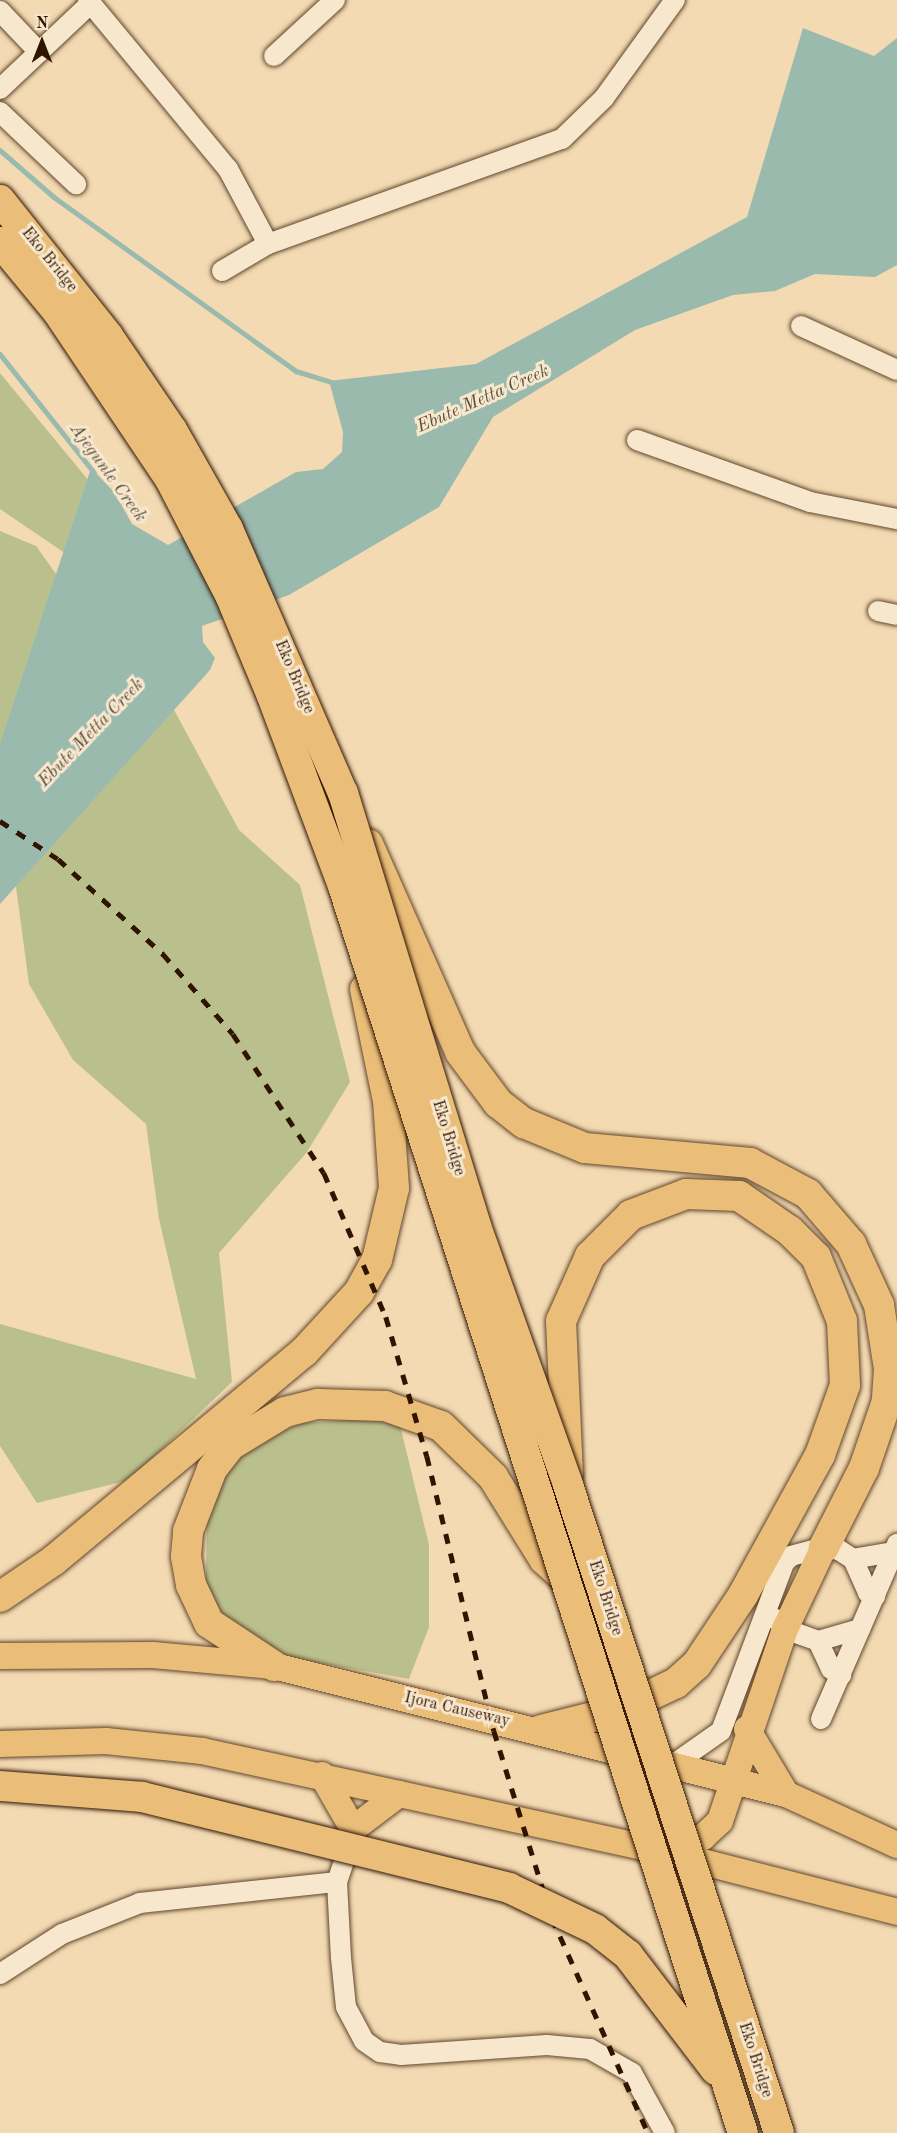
<!DOCTYPE html>
<html>
<head>
<meta charset="utf-8">
<style>
	body { margin:0 }
	#map { position:relative; width:897px; height:2133px; overflow:hidden; background:#f3dab2; font-family:"Old Standard TT",serif }
	div>[style] { position:absolute }
	[style*='--x'] { left:calc(var(--x)*1px); top:calc(var(--y)*1px); width:calc(var(--w)*1px); rotate:calc(var(--a)*1deg) }
	.green>* { inset:0; background:#bac08d }
	.water>* { inset:0; background:#9bbaae }
	.stream>* { height:4.5px; margin:-2.25px; padding:0 2.25px; transform-origin:2.25px; border-radius:2.25px; background:#9bbaae }
	.roads { filter:drop-shadow(0 0 2px #61462c) drop-shadow(0 0 2px #61462c) }
	.minor>* { height:20px; margin:-10px; padding:0 10px; transform-origin:10px; border-radius:10px; background:#f7e7cd }
	.major>* { height:26px; margin:-13px; padding:0 13px; transform-origin:13px; border-radius:13px; background:#eabd79 }
	.highway>* { height:30px; margin:-15px; padding:0 15px; transform-origin:15px; border-radius:15px; background:#eabd79 }
	.rail>* { height:4.5px; margin-top:-2.25px; transform-origin:0; background:repeating-linear-gradient(90deg,#301400 0 10px,transparent 0 20px) }
	.bridges { filter:drop-shadow(0 0 2px #301400) drop-shadow(0 0 2px #301400) }
	.highway-bridge>* { height:30px; margin:-15px; padding:0 15px; transform-origin:15px; border-radius:15px; background:#eabd79 }
	span { translate:-50% -50%; white-space:nowrap; text-align:center; line-height:1.15; -webkit-text-stroke:6px #f7e7cd; paint-order:stroke }
	.street-label { font-size:16px; color:#301400 }
	.water-label { font-size:18px; color:#554e3d; font-style:italic }
	.north { position:absolute; left:12px; top:12px; width:60px; height:60px; -webkit-text-stroke:4px #f7e7cd; paint-order:stroke; rotate:0deg; font-size:16px; font-weight:700; line-height:24px; text-align:center; color:#301400 }
	.north::after { content:''; display:block; margin:auto; width:21px; height:27px; background:#301400; clip-path:polygon(50% 0,100% 100%,50% 72%,0 100%) }
</style>
</head>
<body>
<div id="map">
	<div class="green">
		<div style="clip-path:polygon(0 373px,89px 481px,78px 562px,0 509px)"></div>
		<div style="clip-path:polygon(0 531px,36px 546px,59px 578px,0 765px)"></div>
		<div style="clip-path:polygon(173px 708px,239px 830px,300px 885px,350px 1082px,307px 1152px,219px 1253px,232px 1382px,129px 1480px,37px 1503px,0 1446px,0 1324px,196px 1379px,159px 1219px,146px 1124px,73px 1060px,29px 984px,14px 872px)"></div>
		<div style="clip-path:polygon(364px 1419px,400px 1425px,429px 1545px,429px 1627px,409px 1679px,292px 1658px,247px 1637px,220px 1613px,206px 1582px,207px 1509px,224px 1475px,249px 1444px,302px 1423px)"></div>
	</div>
	<div class="water">
		<div style="clip-path:polygon(803px 28px,874px 56px,897px 38px,897px 265px,875px 277px,815px 274px,775px 291px,733px 295px,635px 330px,493px 417px,439px 507px,289px 595px,202px 626px,203px 642px,215px 658px,210px 670px,0 904px,0 744px,91px 468px,115px 493px,132px 524px,168px 545px,296px 472px,323px 469px,342px 452px,343px 432px,329px 381px,476px 364px,747px 217px)"></div>
	</div>
	<div class="stream">
		<div style="--x:0;--y:150;--w:72;--a:41"></div>
		<div style="--x:54;--y:197;--w:298;--a:35.7"></div>
		<div style="--x:296;--y:371;--w:39;--a:17"></div>
		<div style="--x:0;--y:354;--w:151;--a:51.5"></div>
	</div>
	<div class="roads">
		<div class="minor">
			<div style="--x:88;--y:0;--w:219;--a:50.4"></div>
			<div style="--x:228;--y:169;--w:85;--a:61.9"></div>
			<div style="--x:0;--y:11;--w:57;--a:46.4"></div>
			<div style="--x:274;--y:56;--w:83;--a:-42.6"></div>
			<div style="--x:0;--y:89;--w:125;--a:-43.4"></div>
			<div style="--x:0;--y:112;--w:105;--a:43.5"></div>
			<div style="--x:222;--y:271;--w:53;--a:-30.4"></div>
			<div style="--x:268;--y:244;--w:312;--a:-19.7"></div>
			<div style="--x:562;--y:139;--w:59;--a:-44.3"></div>
			<div style="--x:604;--y:98;--w:121;--a:-54.1"></div>
			<div style="--x:801;--y:326;--w:106;--a:24.6"></div>
			<div style="--x:637;--y:440;--w:184;--a:19.7"></div>
			<div style="--x:810;--y:502;--w:89;--a:11.1"></div>
			<div style="--x:878;--y:611;--w:19;--a:12"></div>
			<div style="--x:853;--y:1559;--w:41;--a:-9.9"></div>
			<div style="--x:776;--y:1619;--w:13;--a:48"></div>
			<div style="--x:785;--y:1629;--w:35;--a:20"></div>
			<div style="--x:818;--y:1641;--w:31;--a:65"></div>
			<div style="--x:831;--y:1669;--w:12;--a:31"></div>
			<div style="--x:818;--y:1641;--w:44;--a:-15.9"></div>
			<div style="--x:821;--y:1719;--w:191;--a:-66.5"></div>
			<div style="--x:674;--y:1764;--w:57;--a:-35.1"></div>
			<div style="--x:721;--y:1731;--w:179;--a:-69.4"></div>
			<div style="--x:784;--y:1563;--w:10;--a:-45"></div>
			<div style="--x:791;--y:1556;--w:34;--a:-15"></div>
			<div style="--x:824;--y:1547;--w:15;--a:11"></div>
			<div style="--x:839;--y:1550;--w:17;--a:33"></div>
			<div style="--x:853;--y:1559;--w:37;--a:66"></div>
			<div style="--x:868;--y:1593;--w:8;--a:23"></div>
			<div style="--x:352;--y:1837;--w:47;--a:108.4"></div>
			<div style="--x:337;--y:1882;--w:76;--a:87"></div>
			<div style="--x:341;--y:1958;--w:49;--a:84.2"></div>
			<div style="--x:346;--y:2007;--w:38;--a:62"></div>
			<div style="--x:364;--y:2041;--w:19;--a:35"></div>
			<div style="--x:380;--y:2052;--w:21;--a:8"></div>
			<div style="--x:401;--y:2055;--w:146;--a:-3.9"></div>
			<div style="--x:547;--y:2045;--w:43;--a:5.3"></div>
			<div style="--x:590;--y:2049;--w:48;--a:29.7"></div>
			<div style="--x:632;--y:2073;--w:68;--a:61.2"></div>
			<div style="--x:0;--y:1974;--w:74;--a:-32.8"></div>
			<div style="--x:62;--y:1934;--w:84;--a:-21.7"></div>
			<div style="--x:140;--y:1903;--w:198;--a:-6.1"></div>
		</div>
		<div class="major">
			<div style="--x:0;--y:1656;--w:153;--a:-0.4"></div>
			<div style="--x:153;--y:1655;--w:121;--a:5.2"></div>
			<div style="--x:274;--y:1666;--w:528;--a:14.04"></div>
			<div style="--x:786;--y:1794;--w:122;--a:24.7"></div>
			<div style="--x:747;--y:1729;--w:76;--a:59"></div>
			<div style="--x:0;--y:1744;--w:106;--a:-1.6"></div>
			<div style="--x:106;--y:1741;--w:97;--a:5.9"></div>
			<div style="--x:202;--y:1751;--w:469;--a:12.3"></div>
			<div style="--x:660;--y:1851;--w:245;--a:14.4"></div>
			<div style="--x:322;--y:1775;--w:62;--a:60.1"></div>
			<div style="--x:353;--y:1829;--w:58;--a:-37.3"></div>
			<div style="--x:666;--y:1850;--w:39;--a:-19"></div>
			<div style="--x:703;--y:1837;--w:23;--a:-43"></div>
			<div style="--x:720;--y:1821;--w:203;--a:-71.3"></div>
			<div style="--x:785;--y:1629;--w:91;--a:-64.6"></div>
		</div>
		<div class="highway">
			<div style="--x:368;--y:844;--w:227;--a:66.1"></div>
			<div style="--x:460;--y:1052;--w:64;--a:53.3"></div>
			<div style="--x:498;--y:1103;--w:33;--a:38"></div>
			<div style="--x:524;--y:1123;--w:66;--a:22.3"></div>
			<div style="--x:585;--y:1148;--w:166;--a:5.2"></div>
			<div style="--x:750;--y:1163;--w:66;--a:28.1"></div>
			<div style="--x:808;--y:1194;--w:66;--a:49.3"></div>
			<div style="--x:851;--y:1244;--w:67;--a:65.3"></div>
			<div style="--x:879;--y:1305;--w:65;--a:81.1"></div>
			<div style="--x:889;--y:1369;--w:32;--a:94"></div>
			<div style="--x:887;--y:1401;--w:71;--a:108.9"></div>
			<div style="--x:864;--y:1468;--w:89;--a:116.9"></div>
			<div style="--x:0;--y:1597;--w:64;--a:-34.2"></div>
			<div style="--x:53;--y:1561;--w:327;--a:-39.8"></div>
			<div style="--x:304;--y:1352;--w:81;--a:-47.5"></div>
			<div style="--x:359;--y:1292;--w:37;--a:-61"></div>
			<div style="--x:377;--y:1260;--w:74;--a:-76.7"></div>
			<div style="--x:394;--y:1188;--w:87;--a:-93.9"></div>
			<div style="--x:388;--y:1101;--w:114;--a:-101.6"></div>
			<div style="--x:274;--y:1666;--w:78;--a:-146.5"></div>
			<div style="--x:209;--y:1623;--w:42;--a:-115.3"></div>
			<div style="--x:191;--y:1585;--w:29;--a:-100"></div>
			<div style="--x:186;--y:1556;--w:25;--a:-85"></div>
			<div style="--x:188;--y:1531;--w:66;--a:-68.8"></div>
			<div style="--x:212;--y:1469;--w:31;--a:-52"></div>
			<div style="--x:231;--y:1445;--w:63;--a:-31.4"></div>
			<div style="--x:285;--y:1412;--w:34;--a:-14"></div>
			<div style="--x:318;--y:1404;--w:67;--a:1.7"></div>
			<div style="--x:385;--y:1406;--w:59;--a:19.7"></div>
			<div style="--x:441;--y:1426;--w:73;--a:44.4"></div>
			<div style="--x:493;--y:1477;--w:97;--a:58.1"></div>
			<div style="--x:544;--y:1559;--w:27;--a:42"></div>
			<div style="--x:541;--y:1730;--w:78;--a:-14"></div>
			<div style="--x:617;--y:1711;--w:65;--a:-25.4"></div>
			<div style="--x:676;--y:1683;--w:28;--a:-42"></div>
			<div style="--x:697;--y:1664;--w:83;--a:-56.3"></div>
			<div style="--x:743;--y:1595;--w:160;--a:-61.2"></div>
			<div style="--x:820;--y:1455;--w:74;--a:-70.3"></div>
			<div style="--x:845;--y:1385;--w:64;--a:-92.7"></div>
			<div style="--x:842;--y:1321;--w:69;--a:-112.1"></div>
			<div style="--x:816;--y:1257;--w:37;--a:-135"></div>
			<div style="--x:790;--y:1231;--w:62;--a:-145.5"></div>
			<div style="--x:739;--y:1196;--w:53;--a:-177.8"></div>
			<div style="--x:686;--y:1194;--w:59;--a:159.1"></div>
			<div style="--x:631;--y:1215;--w:58;--a:135"></div>
			<div style="--x:590;--y:1256;--w:71;--a:114"></div>
			<div style="--x:561;--y:1321;--w:152;--a:87.4"></div>
		</div>
	</div>
	<div class="rail">
		<div style="--x:0;--y:821;--w:69;--a:33.2"></div>
		<div style="--x:58;--y:859;--w:142;--a:42.1"></div>
		<div style="--x:163;--y:954;--w:106;--a:48.8"></div>
		<div style="--x:233;--y:1034;--w:166;--a:56.8"></div>
		<div style="--x:324;--y:1173;--w:157;--a:66.7"></div>
		<div style="--x:386;--y:1317;--w:145;--a:73.6"></div>
		<div style="--x:427;--y:1456;--w:283;--a:76.3"></div>
		<div style="--x:494;--y:1731;--w:196;--a:72.8"></div>
		<div style="--x:552;--y:1918;--w:235;--a:65.9"></div>
	</div>
	<div class="bridges">
		<div class="highway-bridge">
			<div style="--x:0;--y:200;--w:174;--a:51.5"></div>
			<div style="--x:108;--y:336;--w:114;--a:55.8"></div>
			<div style="--x:172;--y:430;--w:114;--a:60.5"></div>
			<div style="--x:228;--y:529;--w:288;--a:66.5"></div>
			<div style="--x:343;--y:793;--w:453;--a:72.9"></div>
			<div style="--x:476;--y:1226;--w:275;--a:70.4"></div>
			<div style="--x:568;--y:1485;--w:681;--a:71.96"></div>
			<div style="--x:0;--y:242;--w:89;--a:50.4"></div>
			<div style="--x:57;--y:311;--w:202;--a:56.1"></div>
			<div style="--x:170;--y:479;--w:131;--a:62.7"></div>
			<div style="--x:230;--y:595;--w:109;--a:67.4"></div>
			<div style="--x:272;--y:696;--w:203;--a:69.5"></div>
			<div style="--x:343;--y:886;--w:1310;--a:72.22"></div>
			<div style="--x:0;--y:1786;--w:142;--a:4.4"></div>
			<div style="--x:142;--y:1797;--w:378;--a:13.9"></div>
			<div style="--x:509;--y:1888;--w:95;--a:25.5"></div>
			<div style="--x:595;--y:1929;--w:42;--a:38.2"></div>
			<div style="--x:628;--y:1955;--w:145;--a:52.6"></div>
		</div>
	</div>
	<div class="street-label">
		<span style="left:49px;top:260px;rotate:51deg">Eko Bridge</span>
		<span style="left:294px;top:677px;rotate:67deg">Eko Bridge</span>
		<span style="left:448px;top:1138px;rotate:73deg">Eko Bridge</span>
		<span style="left:605px;top:1598px;rotate:72deg">Eko Bridge</span>
		<span style="left:457px;top:1710px;rotate:13deg">Ijora Causeway</span>
		<span style="left:755px;top:2060px;rotate:72deg">Eko Bridge</span>
	</div>
	<div class="water-label">
		<span style="left:483px;top:399px;rotate:-24deg">Ebute Metta Creek</span>
		<span style="left:108px;top:473px;rotate:54deg">Ajegunle Creek</span>
		<span style="left:91px;top:733px;rotate:-46deg">Ebute Metta Creek</span>
	</div>
	<div class="north">N</div>
</div>
</body>
</html>
